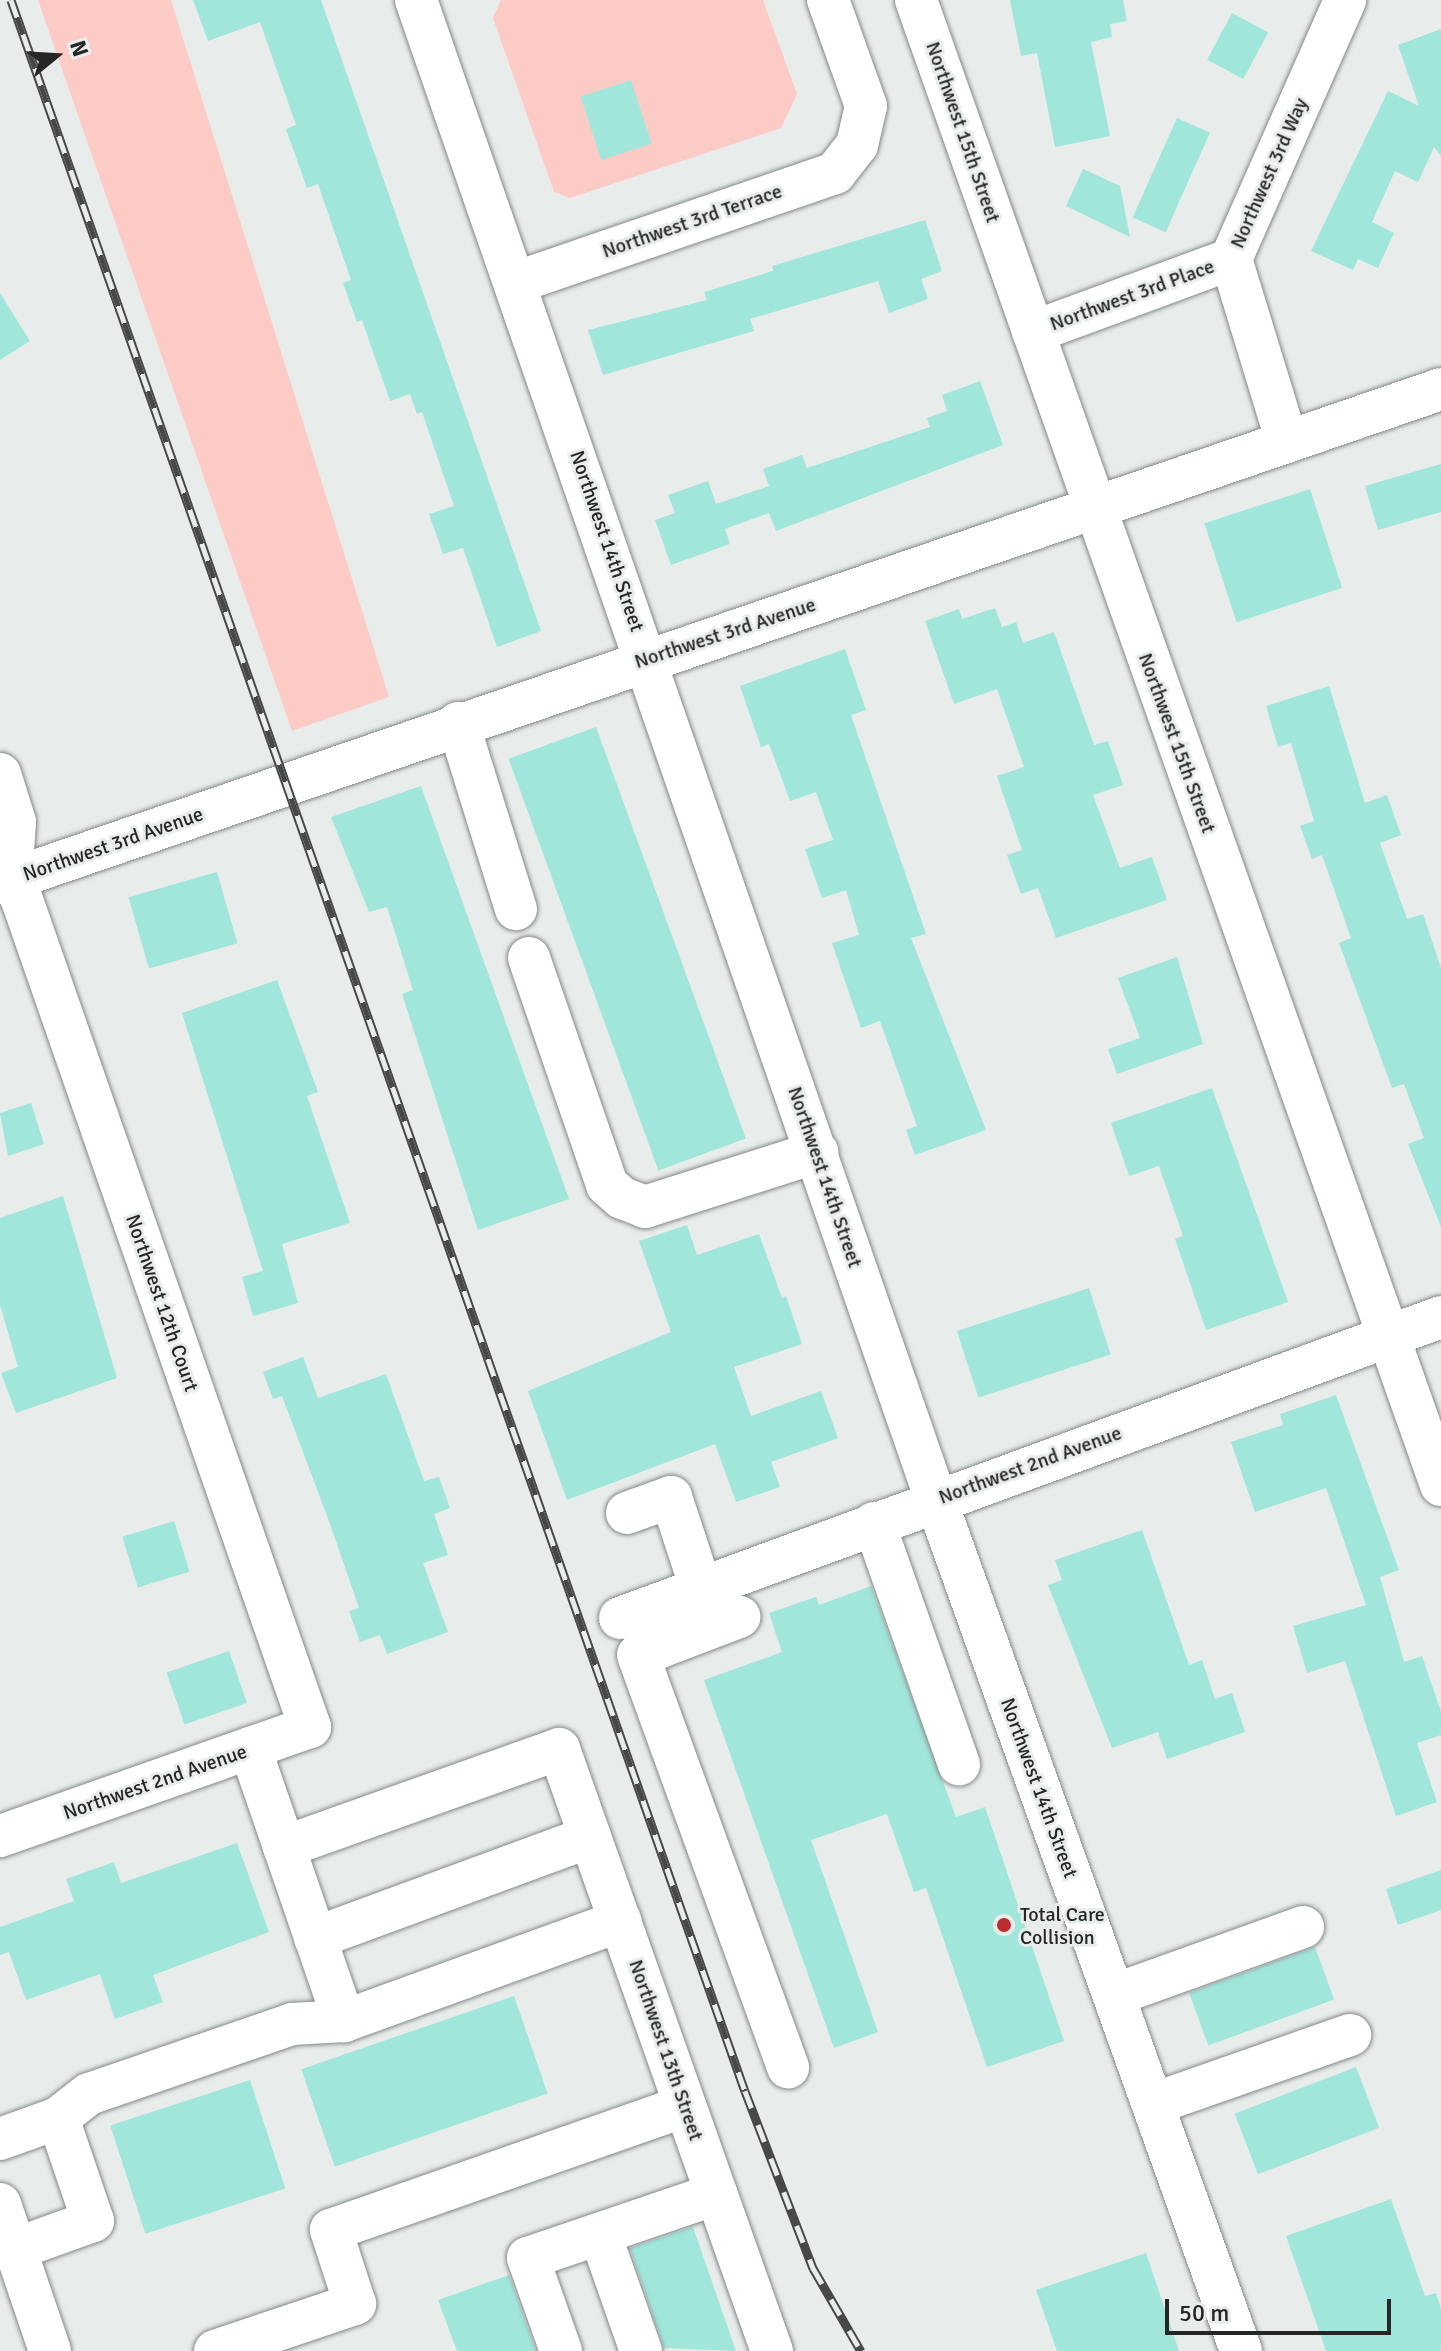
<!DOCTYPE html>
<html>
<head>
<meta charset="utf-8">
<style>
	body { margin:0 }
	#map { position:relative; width:1441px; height:2351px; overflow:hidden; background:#e8eceb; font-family:Signika,sans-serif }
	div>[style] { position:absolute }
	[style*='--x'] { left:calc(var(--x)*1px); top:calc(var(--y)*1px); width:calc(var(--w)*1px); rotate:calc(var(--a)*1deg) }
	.green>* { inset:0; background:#fdcbc5 }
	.building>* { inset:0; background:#a1e6db; transform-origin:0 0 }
	.roads { filter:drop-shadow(0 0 2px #858988) drop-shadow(0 0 2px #858988) }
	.minor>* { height:42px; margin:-21px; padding:0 21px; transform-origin:21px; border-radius:21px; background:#fff }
	.rail>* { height:9px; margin-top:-4.5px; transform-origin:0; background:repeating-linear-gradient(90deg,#e8eceb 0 18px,#474848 0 36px); box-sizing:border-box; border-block:2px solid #474848 }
	.dots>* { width:22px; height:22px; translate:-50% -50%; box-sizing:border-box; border:4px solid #e8eceb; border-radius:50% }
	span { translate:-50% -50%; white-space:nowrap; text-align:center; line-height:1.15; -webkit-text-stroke:6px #e8eceb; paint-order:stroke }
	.street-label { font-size:20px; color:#252626 }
	.poi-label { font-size:20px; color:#252626 }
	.left { translate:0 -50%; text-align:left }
	.north { position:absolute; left:16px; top:16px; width:80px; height:80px; -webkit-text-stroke:6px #e8eceb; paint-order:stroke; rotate:72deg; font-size:22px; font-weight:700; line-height:32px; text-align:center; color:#252626 }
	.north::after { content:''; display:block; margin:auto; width:28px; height:36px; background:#252626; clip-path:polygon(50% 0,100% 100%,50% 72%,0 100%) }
	.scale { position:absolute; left:1165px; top:2299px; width:226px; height:36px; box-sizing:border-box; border:4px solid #252626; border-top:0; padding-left:10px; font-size:24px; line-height:28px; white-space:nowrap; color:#252626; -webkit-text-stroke:6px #e8eceb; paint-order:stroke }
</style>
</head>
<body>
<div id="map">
	<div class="green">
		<div style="clip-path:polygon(38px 0,171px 0,389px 697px,292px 731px)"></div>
		<div style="clip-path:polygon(501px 0,763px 0,797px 94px,781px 128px,570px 198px,554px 192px,493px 18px)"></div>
	</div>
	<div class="building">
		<div style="clip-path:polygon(193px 0,321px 0,541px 631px,497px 647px,463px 548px,443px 554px,429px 514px,454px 506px,422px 412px,417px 414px,410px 394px,390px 401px,362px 320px,357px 322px,343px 283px,351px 280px,318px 184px,307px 188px,286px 129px,296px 125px,260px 22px,208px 41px)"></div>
		<div style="clip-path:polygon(1010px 0,1123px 0,1127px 21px,1110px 24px,1112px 37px,1091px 42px,1110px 136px,1055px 147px,1037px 53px,1021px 56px)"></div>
		<div style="left:1232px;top:13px;width:41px;height:53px;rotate:28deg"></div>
		<div style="clip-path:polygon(1441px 29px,1441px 156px,1434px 147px,1418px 182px,1395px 171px,1372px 222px,1394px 233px,1378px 268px,1358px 259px,1353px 270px,1311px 251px,1388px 91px,1419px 106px,1398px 45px)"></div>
		<div style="left:631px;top:80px;width:67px;height:53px;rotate:72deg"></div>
		<div style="left:1177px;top:118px;width:36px;height:109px;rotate:24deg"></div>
		<div style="clip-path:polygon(1083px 169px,1120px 186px,1130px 237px,1066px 206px)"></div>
		<div style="clip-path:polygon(925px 220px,942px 271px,921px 279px,928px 299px,889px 313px,878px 281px,750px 319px,754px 331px,603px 375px,588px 330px,707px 300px,704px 292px,773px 271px,772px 266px)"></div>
		<div style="clip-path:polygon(0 293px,30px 341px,0 360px)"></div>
		<div style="clip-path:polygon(980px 381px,1003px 445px,776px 531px,769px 513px,725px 529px,730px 544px,671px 565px,655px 520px,675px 513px,668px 495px,708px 481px,716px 504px,769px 486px,763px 469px,802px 455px,807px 468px,930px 427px,927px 418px,947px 411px,942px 395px)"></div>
		<div style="clip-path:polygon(1441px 464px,1441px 512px,1378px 530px,1365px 486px)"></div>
		<div style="left:1310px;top:489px;width:104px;height:111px;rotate:72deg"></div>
		<div style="clip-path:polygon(995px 608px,1002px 627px,1016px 622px,1023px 643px,1054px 632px,1094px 745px,1108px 741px,1123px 785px,1093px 795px,1120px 868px,1152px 857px,1167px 900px,1056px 938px,1038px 888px,1021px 894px,1007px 855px,1022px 850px,997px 776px,1024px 767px,997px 689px,954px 704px,925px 621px,959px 609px,962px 619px)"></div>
		<div style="clip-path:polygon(845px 649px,866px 710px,851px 715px,926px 934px,911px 938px,986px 1130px,915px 1155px,906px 1130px,917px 1126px,880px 1021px,861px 1028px,832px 943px,859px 935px,846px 890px,822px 898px,805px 849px,833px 840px,816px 792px,790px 801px,769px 744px,761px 747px,740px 686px)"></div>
		<div style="clip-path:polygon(1329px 686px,1365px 803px,1387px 795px,1401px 835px,1380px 843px,1407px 919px,1423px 914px,1441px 968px,1441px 1227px,1408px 1144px,1424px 1138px,1404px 1084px,1392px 1088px,1339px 943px,1351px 938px,1322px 855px,1312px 859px,1300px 826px,1314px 821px,1291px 743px,1278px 747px,1266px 706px)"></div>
		<div style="left:596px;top:727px;width:438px;height:93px;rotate:70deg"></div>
		<div style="clip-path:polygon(421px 786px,569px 1199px,478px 1230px,402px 994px,413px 990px,387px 907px,369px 912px,331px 817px)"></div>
		<div style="left:217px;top:872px;width:74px;height:92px;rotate:74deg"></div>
		<div style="clip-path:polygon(1177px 957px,1203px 1044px,1117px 1074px,1108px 1049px,1140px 1038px,1118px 978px)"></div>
		<div style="clip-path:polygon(277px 980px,318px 1092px,307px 1096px,350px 1223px,282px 1244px,298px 1303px,253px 1316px,242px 1277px,263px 1271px,182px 1013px)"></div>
		<div style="clip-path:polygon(1212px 1088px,1288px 1302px,1206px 1330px,1175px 1239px,1183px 1236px,1159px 1166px,1129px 1176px,1111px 1123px)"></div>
		<div style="clip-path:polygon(31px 1103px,44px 1144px,8px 1156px,0 1113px)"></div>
		<div style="clip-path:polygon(63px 1196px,117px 1378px,16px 1413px,1px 1373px,18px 1367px,0 1305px,0 1218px)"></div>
		<div style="clip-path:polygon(687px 1225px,697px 1255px,759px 1234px,782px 1298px,786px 1296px,802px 1344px,734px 1367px,751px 1416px,821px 1391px,838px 1438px,771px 1462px,780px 1487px,736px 1502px,715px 1444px,567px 1500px,528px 1391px,671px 1332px,639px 1241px)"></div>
		<div style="left:1089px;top:1288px;width:70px;height:139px;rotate:72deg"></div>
		<div style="clip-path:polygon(303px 1357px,318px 1398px,386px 1374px,424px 1481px,439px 1477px,450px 1508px,434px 1514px,448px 1555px,423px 1563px,448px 1632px,387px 1654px,380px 1635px,360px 1642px,349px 1611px,359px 1608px,330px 1524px,282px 1396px,273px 1399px,263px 1372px)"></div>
		<div style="clip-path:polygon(1336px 1395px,1399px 1570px,1380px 1577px,1404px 1662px,1422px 1656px,1441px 1712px,1441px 1735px,1417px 1743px,1437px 1802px,1396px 1816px,1345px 1661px,1307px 1673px,1293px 1626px,1366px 1605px,1326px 1488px,1255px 1512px,1231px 1442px,1283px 1425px,1280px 1414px)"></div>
		<div style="left:174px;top:1521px;width:53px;height:54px;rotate:73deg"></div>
		<div style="clip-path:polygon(1142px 1530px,1189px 1665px,1202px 1660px,1215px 1699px,1232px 1693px,1245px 1732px,1167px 1759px,1158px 1732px,1112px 1748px,1048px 1585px,1062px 1580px,1055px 1560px)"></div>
		<div style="clip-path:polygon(871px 1586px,956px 1817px,985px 1807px,1064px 2041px,987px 2067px,926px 1888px,914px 1892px,887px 1814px,811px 1840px,878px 2032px,834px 2048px,704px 1680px,782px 1652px,769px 1613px,816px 1597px,819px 1605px)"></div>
		<div style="left:229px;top:1651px;width:55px;height:66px;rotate:71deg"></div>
		<div style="clip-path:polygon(237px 1843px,269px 1932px,153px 1975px,163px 2002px,115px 2019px,100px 1974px,26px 2000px,9px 1952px,0 1955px,0 1927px,74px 1901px,66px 1879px,114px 1862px,121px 1883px)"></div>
		<div style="clip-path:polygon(1441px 1870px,1441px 1910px,1398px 1925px,1386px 1889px)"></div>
		<div style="left:1315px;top:1947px;width:56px;height:134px;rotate:70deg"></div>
		<div style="left:514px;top:1996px;width:103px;height:225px;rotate:71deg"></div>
		<div style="left:1356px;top:2067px;width:65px;height:130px;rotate:69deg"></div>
		<div style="left:250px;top:2080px;width:114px;height:147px;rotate:72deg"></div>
		<div style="clip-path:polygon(1391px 2199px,1425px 2296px,1436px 2293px,1441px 2309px,1441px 2351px,1326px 2351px,1286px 2236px)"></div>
		<div style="clip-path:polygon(693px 2227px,736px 2351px,664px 2348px,630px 2248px)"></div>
		<div style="clip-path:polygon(1146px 2253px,1179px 2351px,1057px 2351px,1036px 2290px)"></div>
		<div style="clip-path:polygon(509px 2275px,536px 2351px,457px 2351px,438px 2300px)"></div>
	</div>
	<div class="roads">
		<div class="minor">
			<div style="--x:416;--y:0;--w:1588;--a:70.88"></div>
			<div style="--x:936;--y:1500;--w:904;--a:70.28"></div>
			<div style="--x:916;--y:0;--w:1575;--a:70.53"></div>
			<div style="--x:517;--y:282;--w:336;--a:-18.9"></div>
			<div style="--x:835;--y:173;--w:36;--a:-52"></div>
			<div style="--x:857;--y:145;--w:40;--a:-77"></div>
			<div style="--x:866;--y:106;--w:113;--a:-109.7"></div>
			<div style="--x:1033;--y:332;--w:211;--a:-20.2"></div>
			<div style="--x:1287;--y:442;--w:191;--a:-107"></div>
			<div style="--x:1231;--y:259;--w:283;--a:-66.2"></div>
			<div style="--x:458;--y:723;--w:195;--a:72.7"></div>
			<div style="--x:0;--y:774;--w:50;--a:72.6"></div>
			<div style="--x:15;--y:822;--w:58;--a:93.9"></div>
			<div style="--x:0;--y:856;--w:49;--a:63.4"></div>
			<div style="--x:22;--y:900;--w:876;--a:70.8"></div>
			<div style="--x:310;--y:1727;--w:329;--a:160.6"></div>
			<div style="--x:0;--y:883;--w:1523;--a:-18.92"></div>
			<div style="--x:529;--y:958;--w:240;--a:71"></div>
			<div style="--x:607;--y:1185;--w:20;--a:41"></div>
			<div style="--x:622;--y:1198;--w:25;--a:21"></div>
			<div style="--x:645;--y:1207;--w:181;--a:-17.7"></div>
			<div style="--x:627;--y:1513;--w:47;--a:-20"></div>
			<div style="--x:671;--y:1497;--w:96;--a:71.8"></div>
			<div style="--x:874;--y:1523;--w:256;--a:70.6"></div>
			<div style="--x:620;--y:1618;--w:874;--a:-20.13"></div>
			<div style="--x:650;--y:1620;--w:29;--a:70"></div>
			<div style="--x:660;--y:1647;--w:85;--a:-20.8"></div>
			<div style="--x:660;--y:1647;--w:23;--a:160"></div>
			<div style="--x:638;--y:1655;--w:439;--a:70"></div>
			<div style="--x:250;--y:1748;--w:289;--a:71"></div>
			<div style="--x:344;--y:2021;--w:294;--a:-19.9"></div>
			<div style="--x:284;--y:1847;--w:292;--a:-19.6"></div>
			<div style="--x:559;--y:1749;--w:639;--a:70.52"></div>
			<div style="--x:315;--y:1938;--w:293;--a:-20.2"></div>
			<div style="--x:1114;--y:1995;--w:201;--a:-19.8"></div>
			<div style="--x:1153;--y:2104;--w:209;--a:-19.3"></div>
			<div style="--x:0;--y:2139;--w:62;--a:-19.9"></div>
			<div style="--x:58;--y:2118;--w:39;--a:-38"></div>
			<div style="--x:89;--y:2094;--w:215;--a:-19"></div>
			<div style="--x:292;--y:2024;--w:52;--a:-3.3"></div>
			<div style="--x:0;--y:2204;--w:155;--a:71.2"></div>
			<div style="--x:600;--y:2234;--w:124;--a:70.7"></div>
			<div style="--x:15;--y:2249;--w:83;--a:-19.7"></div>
			<div style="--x:93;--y:2221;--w:109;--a:-108.8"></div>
			<div style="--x:215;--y:2351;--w:148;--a:-18.6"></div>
			<div style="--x:355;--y:2304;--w:78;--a:-108"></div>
			<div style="--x:331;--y:2230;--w:375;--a:-19.3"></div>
			<div style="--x:561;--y:2351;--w:99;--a:-109.5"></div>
			<div style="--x:528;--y:2258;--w:199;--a:-18.8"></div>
		</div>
	</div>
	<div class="rail">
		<div style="--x:11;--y:0;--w:2216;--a:70.66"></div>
		<div style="--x:745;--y:2091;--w:190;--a:69"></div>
		<div style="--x:813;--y:2268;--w:96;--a:60"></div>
	</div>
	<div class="dots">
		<div style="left:1004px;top:1925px;background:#bd2d2e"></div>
	</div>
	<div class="street-label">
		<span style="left:963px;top:132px;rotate:71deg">Northwest 15th Street</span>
		<span style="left:1269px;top:173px;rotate:-66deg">Northwest 3rd Way</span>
		<span style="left:692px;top:221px;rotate:-19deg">Northwest 3rd Terrace</span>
		<span style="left:1132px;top:295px;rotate:-20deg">Northwest 3rd Place</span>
		<span style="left:607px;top:541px;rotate:71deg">Northwest 14th Street</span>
		<span style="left:725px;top:633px;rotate:-18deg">Northwest 3rd Avenue</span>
		<span style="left:1177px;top:743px;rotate:70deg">Northwest 15th Street</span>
		<span style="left:113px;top:844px;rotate:-19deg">Northwest 3rd Avenue</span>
		<span style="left:825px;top:1177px;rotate:71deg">Northwest 14th Street</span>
		<span style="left:162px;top:1303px;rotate:71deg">Northwest 12th Court</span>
		<span style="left:1030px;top:1465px;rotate:-20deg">Northwest 2nd Avenue</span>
		<span style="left:155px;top:1782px;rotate:-19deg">Northwest 2nd Avenue</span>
		<span style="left:1039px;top:1788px;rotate:70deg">Northwest 14th Street</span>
		<span style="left:666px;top:2050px;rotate:71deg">Northwest 13th Street</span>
	</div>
	<div class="poi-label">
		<span class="left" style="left:1020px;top:1926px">Total Care<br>Collision</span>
	</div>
	<div class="north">N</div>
	<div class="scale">50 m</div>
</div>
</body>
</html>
